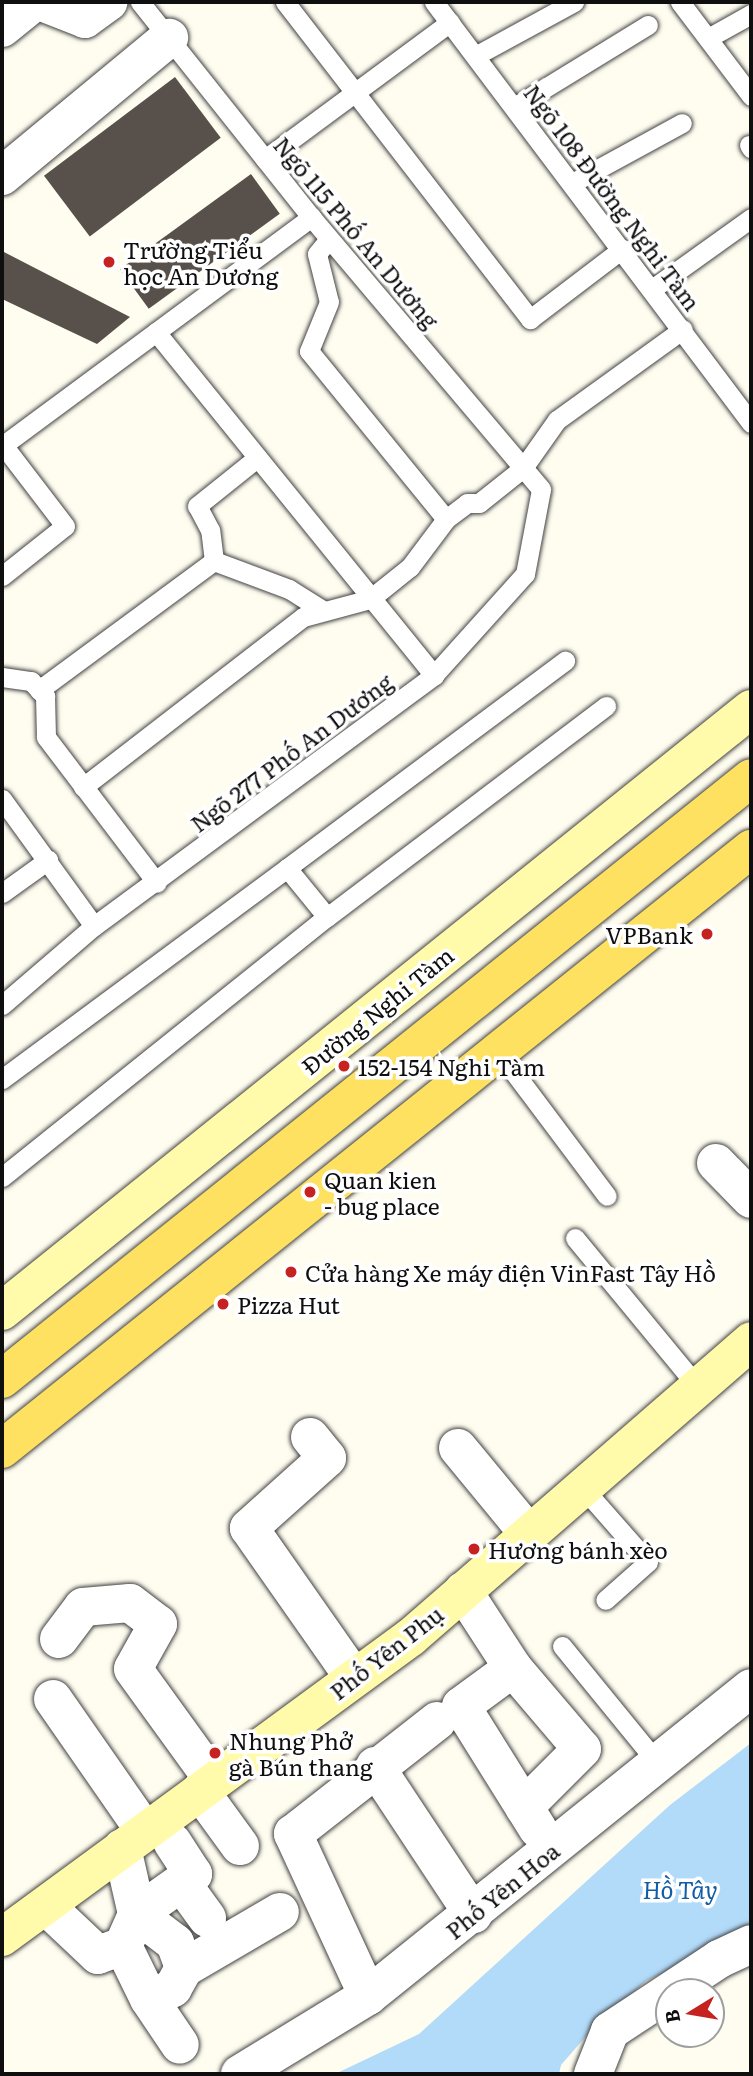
<!DOCTYPE html>
<html>
<head>
<meta charset="utf-8">
<style>
	body { margin:0 }
	#map { position:relative; width:753px; height:2076px; overflow:hidden; background:#fffdf0; font-family:Literata,serif }
	div>[style] { position:absolute }
	[style*='--x'] { left:calc(var(--x)*1px); top:calc(var(--y)*1px); width:calc(var(--w)*1px); rotate:calc(var(--a)*1deg) }
	.water>* { inset:0; background:#b2daf9 }
	.building>* { inset:0; background:#58504a; transform-origin:0 0 }
	.roads { filter:drop-shadow(0 0 2px #424242) drop-shadow(0 0 2px #424242) }
	.lane>* { height:19px; margin:-9.5px; padding:0 9.5px; transform-origin:9.5px; border-radius:9.5px; background:#fff }
	.street>* { height:38px; margin:-19px; padding:0 19px; transform-origin:19px; border-radius:19px; background:#fff }
	.secondary>* { height:38px; margin:-19px; padding:0 19px; transform-origin:19px; border-radius:19px; background:#fffbab }
	.primary>* { height:38px; margin:-19px; padding:0 19px; transform-origin:19px; border-radius:19px; background:#fee161 }
	.dots>* { width:19px; height:19px; translate:-50% -50%; box-sizing:border-box; border:4px solid #fff; border-radius:50% }
	span { translate:-50% -50%; white-space:nowrap; text-align:center; line-height:1.15; -webkit-text-stroke:7px #fff; paint-order:stroke }
	.street-label { font-size:23px; color:#0f0f0f }
	.poi-label { font-size:23px; color:#0f0f0f }
	.left { translate:0 -50%; text-align:left }
	.right { translate:-100% -50%; text-align:right }
	.water-label { font-size:24px; color:#125da7; font-style:italic }
	.frame { position:absolute; inset:0; border:4px solid #0f0f0f; pointer-events:none }
	.north { position:absolute; left:655px; top:1978px; width:70px; height:70px; box-sizing:border-box; background:#fff; border:2px solid #9f9f9f; border-radius:50%; rotate:259deg; font-size:19px; font-weight:700; line-height:28px; text-align:center; color:#0f0f0f }
	.north::after { content:''; display:block; margin:auto; width:24px; height:32px; background:#c52220; clip-path:polygon(50% 0,100% 100%,50% 72%,0 100%) }
</style>
</head>
<body>
<div id="map">
	<div class="water">
		<div style="clip-path:polygon(751px 1743px,751px 1931px,646px 1981px,595px 2026px,561px 2065px,559px 2074px,335px 2074px,419px 2034px,670px 1805px)"></div>
	</div>
	<div class="building">
		<div style="left:175px;top:77px;width:76px;height:164px;rotate:53deg"></div>
		<div style="left:251px;top:174px;width:49px;height:162px;rotate:54deg"></div>
		<div style="clip-path:polygon(2px 251px,130px 317px,97px 344px,2px 299px)"></div>
	</div>
	<div class="roads">
		<div class="lane">
			<div style="--x:285;--y:2;--w:401;--a:52.3"></div>
			<div style="--x:530;--y:319;--w:116;--a:-37.3"></div>
			<div style="--x:434;--y:2;--w:527;--a:53.02"></div>
			<div style="--x:680;--y:2;--w:118;--a:52.9"></div>
			<div style="--x:708;--y:38;--w:49;--a:-29.2"></div>
			<div style="--x:475;--y:56;--w:113;--a:-28.6"></div>
			<div style="--x:514;--y:107;--w:157;--a:-31.5"></div>
			<div style="--x:749;--y:145;--w:4;--a:56"></div>
			<div style="--x:265;--y:159;--w:230;--a:-36.5"></div>
			<div style="--x:572;--y:183;--w:125;--a:-28.6"></div>
			<div style="--x:329;--y:239;--w:19;--a:129"></div>
			<div style="--x:317;--y:254;--w:49;--a:76"></div>
			<div style="--x:329;--y:302;--w:53;--a:112.2"></div>
			<div style="--x:309;--y:351;--w:217;--a:50.8"></div>
			<div style="--x:652;--y:289;--w:122;--a:-35.6"></div>
			<div style="--x:156;--y:332;--w:442;--a:51"></div>
			<div style="--x:2;--y:446;--w:385;--a:-36.5"></div>
			<div style="--x:214;--y:561;--w:80;--a:20.5"></div>
			<div style="--x:289;--y:589;--w:41;--a:32.2"></div>
			<div style="--x:2;--y:576;--w:80;--a:-38.4"></div>
			<div style="--x:65;--y:526;--w:102;--a:-127.4"></div>
			<div style="--x:2;--y:677;--w:29;--a:8"></div>
			<div style="--x:31;--y:681;--w:21;--a:47"></div>
			<div style="--x:45;--y:696;--w:41;--a:88.6"></div>
			<div style="--x:46;--y:737;--w:183;--a:52.8"></div>
			<div style="--x:39;--y:690;--w:217;--a:-36.4"></div>
			<div style="--x:214;--y:561;--w:31;--a:-97"></div>
			<div style="--x:210;--y:530;--w:27;--a:-118"></div>
			<div style="--x:197;--y:506;--w:77;--a:-38.7"></div>
			<div style="--x:83;--y:787;--w:278;--a:-37.7"></div>
			<div style="--x:303;--y:617;--w:69;--a:-15"></div>
			<div style="--x:370;--y:599;--w:51;--a:-38.7"></div>
			<div style="--x:410;--y:567;--w:60;--a:-53.1"></div>
			<div style="--x:446;--y:519;--w:26;--a:-37"></div>
			<div style="--x:467;--y:503;--w:12;--a:0"></div>
			<div style="--x:479;--y:503;--w:56;--a:-38.5"></div>
			<div style="--x:523;--y:468;--w:59;--a:-54.7"></div>
			<div style="--x:557;--y:420;--w:155;--a:-35.8"></div>
			<div style="--x:2;--y:799;--w:157;--a:54.1"></div>
			<div style="--x:287;--y:868;--w:347;--a:-36.7"></div>
			<div style="--x:2;--y:893;--w:57;--a:-35.7"></div>
			<div style="--x:2;--y:1005;--w:121;--a:-40.7"></div>
			<div style="--x:94;--y:926;--w:423;--a:-36.4"></div>
			<div style="--x:434;--y:675;--w:136;--a:-48"></div>
			<div style="--x:525;--y:574;--w:86;--a:-79.3"></div>
			<div style="--x:541;--y:489;--w:356;--a:-130.2"></div>
			<div style="--x:311;--y:217;--w:275;--a:-128.5"></div>
			<div style="--x:498;--y:1051;--w:181;--a:53.1"></div>
			<div style="--x:2;--y:1079;--w:355;--a:-36.5"></div>
			<div style="--x:287;--y:868;--w:63;--a:50.8"></div>
			<div style="--x:2;--y:1177;--w:416;--a:-38.7"></div>
			<div style="--x:327;--y:917;--w:350;--a:-37.1"></div>
			<div style="--x:575;--y:1238;--w:193;--a:50.5"></div>
			<div style="--x:583;--y:1488;--w:98;--a:48.7"></div>
			<div style="--x:648;--y:1562;--w:57;--a:138.5"></div>
			<div style="--x:562;--y:1646;--w:154;--a:50.8"></div>
		</div>
		<div class="street">
			<div style="--x:42;--y:2;--w:46;--a:21.6"></div>
			<div style="--x:85;--y:19;--w:29;--a:-36"></div>
			<div style="--x:2;--y:28;--w:41;--a:-39.1"></div>
			<div style="--x:2;--y:176;--w:217;--a:-39.6"></div>
			<div style="--x:716;--y:1163;--w:50;--a:45.8"></div>
			<div style="--x:310;--y:1437;--w:27;--a:51"></div>
			<div style="--x:327;--y:1458;--w:105;--a:138.1"></div>
			<div style="--x:249;--y:1528;--w:183;--a:55"></div>
			<div style="--x:458;--y:1448;--w:112;--a:50.5"></div>
			<div style="--x:463;--y:1591;--w:92;--a:57"></div>
			<div style="--x:513;--y:1668;--w:106;--a:49.6"></div>
			<div style="--x:582;--y:1749;--w:82;--a:135"></div>
			<div style="--x:59;--y:1639;--w:40;--a:-53"></div>
			<div style="--x:83;--y:1607;--w:47;--a:-4.9"></div>
			<div style="--x:130;--y:1603;--w:35;--a:37"></div>
			<div style="--x:158;--y:1624;--w:51;--a:119.1"></div>
			<div style="--x:133;--y:1669;--w:138;--a:54.1"></div>
			<div style="--x:513;--y:1668;--w:64;--a:143.8"></div>
			<div style="--x:461;--y:1706;--w:145;--a:58"></div>
			<div style="--x:53;--y:1699;--w:160;--a:55.2"></div>
			<div style="--x:375;--y:1766;--w:178;--a:56.5"></div>
			<div style="--x:200;--y:1791;--w:68;--a:54"></div>
			<div style="--x:122;--y:1848;--w:68;--a:77.2"></div>
			<div style="--x:137;--y:1914;--w:48;--a:37.3"></div>
			<div style="--x:175;--y:1943;--w:27;--a:70"></div>
			<div style="--x:184;--y:1968;--w:23;--a:119"></div>
			<div style="--x:173;--y:1988;--w:26;--a:155"></div>
			<div style="--x:183;--y:1885;--w:41;--a:54"></div>
			<div style="--x:47;--y:1907;--w:70;--a:43.3"></div>
			<div style="--x:98;--y:1955;--w:27;--a:-20"></div>
			<div style="--x:123;--y:1946;--w:35;--a:-66"></div>
			<div style="--x:137;--y:1914;--w:69;--a:-35.5"></div>
			<div style="--x:193;--y:1874;--w:38;--a:-123"></div>
			<div style="--x:123;--y:1946;--w:59;--a:63.9"></div>
			<div style="--x:149;--y:1999;--w:55;--a:56"></div>
			<div style="--x:184;--y:1968;--w:111;--a:-30.3"></div>
			<div style="--x:368;--y:1996;--w:179;--a:-114.8"></div>
			<div style="--x:293;--y:1834;--w:183;--a:-38.1"></div>
			<div style="--x:240;--y:2074;--w:150;--a:-31.4"></div>
			<div style="--x:368;--y:1996;--w:491;--a:-38.8"></div>
			<div style="--x:593;--y:2074;--w:46;--a:-68.4"></div>
			<div style="--x:610;--y:2031;--w:131;--a:-33.4"></div>
			<div style="--x:719;--y:1959;--w:35;--a:-25"></div>
		</div>
		<div class="secondary">
			<div style="--x:2;--y:1311;--w:961;--a:-38.79"></div>
			<div style="--x:2;--y:1937;--w:507;--a:-36.26"></div>
			<div style="--x:411;--y:1637;--w:451;--a:-41"></div>
		</div>
		<div class="primary">
			<div style="--x:2;--y:1379;--w:960;--a:-38.74"></div>
			<div style="--x:2;--y:1449;--w:960;--a:-38.7"></div>
		</div>
	</div>
	<div class="dots">
		<div style="left:109px;top:262px;background:#c52220"></div>
		<div style="left:707px;top:934px;background:#c52220"></div>
		<div style="left:344px;top:1066px;background:#c52220"></div>
		<div style="left:310px;top:1192px;background:#c52220"></div>
		<div style="left:291px;top:1272px;background:#c52220"></div>
		<div style="left:223px;top:1304px;background:#c52220"></div>
		<div style="left:474px;top:1549px;background:#c52220"></div>
		<div style="left:215px;top:1753px;background:#c52220"></div>
	</div>
	<div class="street-label">
		<span style="left:613px;top:197px;rotate:53deg">Ngõ 108 Đường Nghi Tàm</span>
		<span style="left:357px;top:232px;rotate:50deg">Ngõ 115 Phố An Dương</span>
		<span style="left:291px;top:752px;rotate:-37deg">Ngõ 277 Phố An Dương</span>
		<span style="left:377px;top:1010px;rotate:-39deg">Đường Nghi Tàm</span>
		<span style="left:386px;top:1652px;rotate:-38deg">Phố Yên Phụ</span>
		<span style="left:502px;top:1890px;rotate:-39deg">Phố Yên Hoa</span>
	</div>
	<div class="poi-label">
		<span class="left" style="left:123px;top:262px">Trường Tiểu<br>học An Dương</span>
		<span class="right" style="left:693px;top:934px">VPBank</span>
		<span class="left" style="left:358px;top:1066px">152-154 Nghi Tàm</span>
		<span class="left" style="left:324px;top:1192px">Quan kien<br>- bug place</span>
		<span class="left" style="left:305px;top:1272px">Cửa hàng Xe máy điện VinFast Tây Hồ</span>
		<span class="left" style="left:237px;top:1304px">Pizza Hut</span>
		<span class="left" style="left:488px;top:1549px">Hương bánh xèo</span>
		<span class="left" style="left:229px;top:1753px">Nhung Phở<br>gà Bún thang</span>
	</div>
	<div class="water-label">
		<span style="left:680px;top:1889px">Hồ Tây</span>
	</div>
	<div class="frame"></div>
	<div class="north">B</div>
</div>
</body>
</html>
